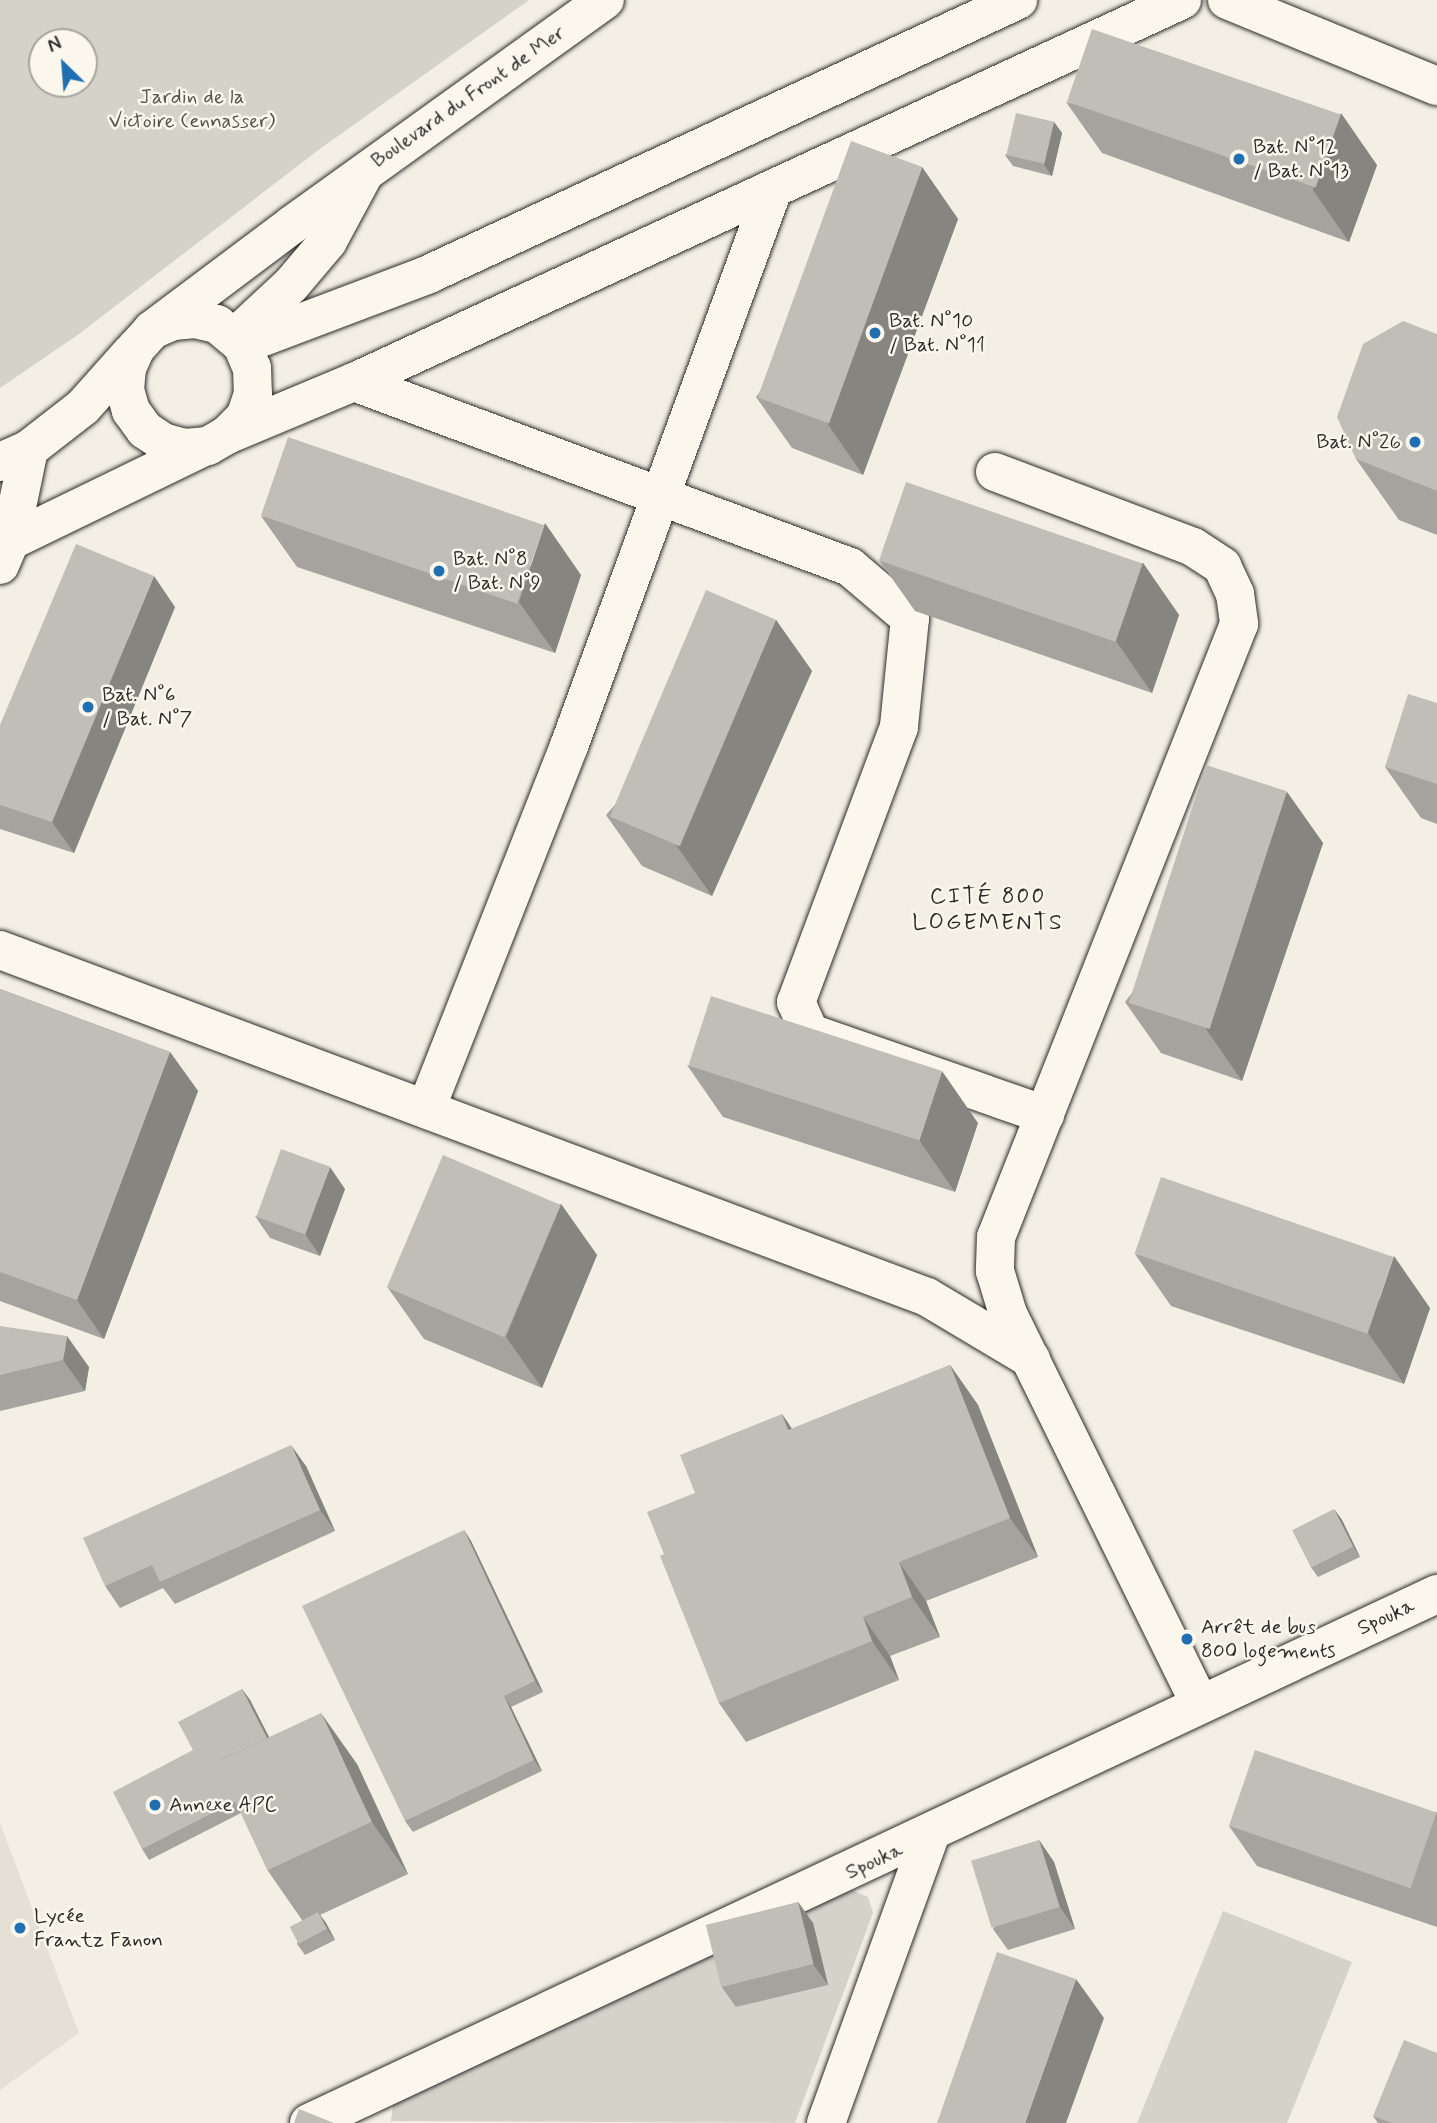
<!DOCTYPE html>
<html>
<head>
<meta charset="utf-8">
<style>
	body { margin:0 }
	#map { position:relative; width:1437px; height:2123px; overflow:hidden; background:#f3efe4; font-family:Mynerve,sans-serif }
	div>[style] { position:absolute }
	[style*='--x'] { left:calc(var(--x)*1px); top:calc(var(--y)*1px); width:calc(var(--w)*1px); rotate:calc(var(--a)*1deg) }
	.built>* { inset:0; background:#e4e0d6 }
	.green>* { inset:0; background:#d5d2c9 }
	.roads { filter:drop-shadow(0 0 2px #2b2b2b) drop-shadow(0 0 2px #2b2b2b) }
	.minor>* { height:38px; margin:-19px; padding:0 19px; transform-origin:19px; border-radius:19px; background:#fbf7ec }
	.major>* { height:38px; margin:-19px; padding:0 19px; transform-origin:19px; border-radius:19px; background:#fbf7ec }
	.wall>* { inset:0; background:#a5a39d }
	.shaded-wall>* { inset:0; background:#86857f }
	.building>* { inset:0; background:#c0beb6; transform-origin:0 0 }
	.dots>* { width:19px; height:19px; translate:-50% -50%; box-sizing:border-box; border:4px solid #fbf7ec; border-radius:50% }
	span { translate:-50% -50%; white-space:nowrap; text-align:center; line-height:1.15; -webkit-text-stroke:5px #fbf7ec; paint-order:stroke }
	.park-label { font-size:21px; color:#565552 }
	.street-label { font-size:21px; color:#2b2b2b }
	.poi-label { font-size:21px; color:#2b2b2b }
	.left { translate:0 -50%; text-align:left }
	.right { translate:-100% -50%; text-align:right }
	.neighbourhood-label { font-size:23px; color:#2b2b2b; letter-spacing:2px }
	.north { position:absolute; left:28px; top:28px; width:70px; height:70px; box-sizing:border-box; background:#fbf7ec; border:2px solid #a8a59f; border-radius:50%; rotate:335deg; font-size:19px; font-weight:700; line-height:28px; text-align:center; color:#2b2b2b }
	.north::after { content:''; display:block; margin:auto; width:24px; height:32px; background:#1f6fb2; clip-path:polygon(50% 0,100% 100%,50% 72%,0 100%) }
</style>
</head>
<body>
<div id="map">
	<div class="built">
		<div style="clip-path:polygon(0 1823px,79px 2033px,0 2090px)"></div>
	</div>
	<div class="green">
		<div style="clip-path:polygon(evenodd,0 0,529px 0,317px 151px,79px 334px,0 388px,0 0,84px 42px,84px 84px,42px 84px,42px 42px,84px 42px)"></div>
		<div style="clip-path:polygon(849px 1889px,868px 1897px,873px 1913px,795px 2123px,391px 2121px,393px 2104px)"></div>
		<div style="clip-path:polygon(1223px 1911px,1352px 1962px,1287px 2123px,1137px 2123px)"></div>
	</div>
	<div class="roads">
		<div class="minor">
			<div style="--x:1227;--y:0;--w:227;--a:22.3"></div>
			<div style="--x:242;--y:345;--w:198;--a:-20.7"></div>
			<div style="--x:427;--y:275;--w:652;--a:-24.95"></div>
			<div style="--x:354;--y:382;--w:529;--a:20.45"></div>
			<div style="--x:850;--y:567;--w:79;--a:40.4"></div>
			<div style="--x:910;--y:618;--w:110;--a:95.8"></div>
			<div style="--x:899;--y:727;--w:294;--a:110.5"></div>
			<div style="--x:796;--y:1002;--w:34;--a:66"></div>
			<div style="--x:810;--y:1033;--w:249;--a:19.2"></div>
			<div style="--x:227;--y:435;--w:138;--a:-22.7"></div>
			<div style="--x:354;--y:382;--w:912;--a:-24.77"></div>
			<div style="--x:995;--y:472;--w:212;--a:20.7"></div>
			<div style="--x:1193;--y:547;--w:35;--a:33"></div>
			<div style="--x:1222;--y:566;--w:31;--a:65"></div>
			<div style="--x:1235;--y:594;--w:30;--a:82"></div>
			<div style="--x:1239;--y:624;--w:659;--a:111.62"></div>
			<div style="--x:996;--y:1237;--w:34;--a:92"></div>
			<div style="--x:995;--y:1271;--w:45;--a:73.2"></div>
			<div style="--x:1008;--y:1314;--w:435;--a:63.8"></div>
			<div style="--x:0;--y:565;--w:26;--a:-67"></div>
			<div style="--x:10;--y:541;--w:94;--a:-78.3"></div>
			<div style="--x:0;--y:950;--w:990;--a:20.52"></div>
			<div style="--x:927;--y:1297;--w:121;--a:30.8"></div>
			<div style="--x:426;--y:1109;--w:390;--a:-68.5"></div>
			<div style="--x:569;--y:746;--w:593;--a:-69.88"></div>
			<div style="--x:309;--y:2123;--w:1246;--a:-25.13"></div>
			<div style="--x:826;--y:2123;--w:306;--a:-70.1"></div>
		</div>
		<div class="major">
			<div style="--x:152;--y:330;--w:23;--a:-23"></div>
			<div style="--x:173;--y:321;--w:22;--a:-5"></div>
			<div style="--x:195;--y:319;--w:23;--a:13"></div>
			<div style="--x:217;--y:324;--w:33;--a:40"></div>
			<div style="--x:242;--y:345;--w:25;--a:67"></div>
			<div style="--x:252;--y:368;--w:26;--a:88"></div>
			<div style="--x:253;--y:394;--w:24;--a:109"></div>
			<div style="--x:245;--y:417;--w:25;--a:135"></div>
			<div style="--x:227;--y:435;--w:22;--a:150"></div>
			<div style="--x:208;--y:446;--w:23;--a:175"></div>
			<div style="--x:185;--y:448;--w:23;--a:-165"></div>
			<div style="--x:163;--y:442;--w:22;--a:-146"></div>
			<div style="--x:145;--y:430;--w:24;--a:-126"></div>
			<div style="--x:131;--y:411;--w:22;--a:-106"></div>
			<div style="--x:125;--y:390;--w:22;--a:-85"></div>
			<div style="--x:127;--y:368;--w:22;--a:-66"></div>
			<div style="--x:136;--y:348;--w:24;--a:-48"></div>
			<div style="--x:152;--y:330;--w:176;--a:-36.9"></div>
			<div style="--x:293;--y:224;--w:384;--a:-35.7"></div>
			<div style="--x:235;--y:337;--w:76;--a:-42.9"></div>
			<div style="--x:291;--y:285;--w:57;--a:-49.9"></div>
			<div style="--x:328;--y:241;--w:74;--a:-61.7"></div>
			<div style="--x:0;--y:462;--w:32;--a:-24"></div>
			<div style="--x:29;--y:449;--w:68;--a:-37.9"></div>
			<div style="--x:83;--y:407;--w:74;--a:-48.3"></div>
			<div style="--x:0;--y:546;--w:229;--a:-25.9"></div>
		</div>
	</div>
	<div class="wall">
		<div style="clip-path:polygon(1066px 102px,1377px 165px,1349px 242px,1102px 153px)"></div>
		<div style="clip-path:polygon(1054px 122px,1062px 133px,1052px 176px,1013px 166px,1005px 155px)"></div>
		<div style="clip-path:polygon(922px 167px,958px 219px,863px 475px,792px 448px,756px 397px)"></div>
		<div style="clip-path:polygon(1437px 334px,1437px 535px,1399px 520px,1356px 459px)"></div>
		<div style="clip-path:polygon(261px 516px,581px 575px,555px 653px,297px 567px)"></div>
		<div style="clip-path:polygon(879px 560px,1143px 563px,1179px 615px,1152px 693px,915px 611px)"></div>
		<div style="clip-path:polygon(175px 607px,74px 853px,0 829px,0 725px)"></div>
		<div style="clip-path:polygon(776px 620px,812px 671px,712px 896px,642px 866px,606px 815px)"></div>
		<div style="clip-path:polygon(1437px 703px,1437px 824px,1421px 818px,1385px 767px)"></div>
		<div style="clip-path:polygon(1287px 792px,1323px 843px,1242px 1081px,1161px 1053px,1125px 1002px)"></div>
		<div style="clip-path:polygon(0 989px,170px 1052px,198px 1091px,104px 1339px,0 1301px)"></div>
		<div style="clip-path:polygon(687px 1065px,978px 1123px,955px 1192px,723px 1117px)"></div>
		<div style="clip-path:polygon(345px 1189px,320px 1256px,270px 1238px,255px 1216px)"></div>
		<div style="clip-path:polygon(561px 1204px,597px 1255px,542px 1388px,424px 1339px,388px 1288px)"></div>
		<div style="clip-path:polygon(1135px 1254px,1430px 1308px,1404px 1384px,1171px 1306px)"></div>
		<div style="clip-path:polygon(0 1326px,89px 1367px,85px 1391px,0 1411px)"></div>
		<div style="clip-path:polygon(950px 1365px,978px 1405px,1038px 1557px,926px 1601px,940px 1637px,890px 1656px,899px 1680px,746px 1742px,719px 1703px,664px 1554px,695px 1493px,782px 1414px,792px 1429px)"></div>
		<div style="clip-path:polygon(306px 1466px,335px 1531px,175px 1604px,163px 1588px,120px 1608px,105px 1586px)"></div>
		<div style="clip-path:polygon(1334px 1509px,1342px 1520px,1360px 1557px,1318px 1577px,1310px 1566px)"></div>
		<div style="clip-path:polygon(464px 1530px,471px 1541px,543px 1692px,511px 1707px,542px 1771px,413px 1832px,405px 1821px)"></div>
		<div style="clip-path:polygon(242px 1689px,250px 1700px,269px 1737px,357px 1764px,408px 1874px,320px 1915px,326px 1923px,335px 1940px,305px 1955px,297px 1944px,302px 1920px,268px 1871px,241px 1813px,149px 1860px,142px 1849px,193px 1750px)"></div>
		<div style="clip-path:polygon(1437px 1812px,1437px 1927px,1257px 1866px,1229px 1826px)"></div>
		<div style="clip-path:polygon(1039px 1840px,1054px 1862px,1075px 1929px,1008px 1950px,993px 1929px)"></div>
		<div style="clip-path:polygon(798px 1902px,813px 1923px,828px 1985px,736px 2007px,721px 1986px)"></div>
		<div style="clip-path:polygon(1373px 2116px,1437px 2123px,1378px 2123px)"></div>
	</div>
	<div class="shaded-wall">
		<div style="clip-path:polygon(1341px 113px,1377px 165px,1349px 242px,1313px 190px)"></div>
		<div style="clip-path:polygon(1054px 122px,1062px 133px,1052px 176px,1044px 165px)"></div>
		<div style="clip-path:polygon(922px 167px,958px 219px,863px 475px,827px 423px)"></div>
		<div style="clip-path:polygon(545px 523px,581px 575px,555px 653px,519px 602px)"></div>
		<div style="clip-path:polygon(1143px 563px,1179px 615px,1152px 693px,1116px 641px)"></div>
		<div style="clip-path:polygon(154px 576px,175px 607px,74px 853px,52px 822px)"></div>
		<div style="clip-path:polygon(776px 620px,812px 671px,712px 896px,676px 845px)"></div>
		<div style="clip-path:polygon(1287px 792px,1323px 843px,1242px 1081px,1206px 1029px)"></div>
		<div style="clip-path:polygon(170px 1052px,198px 1091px,104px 1339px,77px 1300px)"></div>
		<div style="clip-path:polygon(942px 1071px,978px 1123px,955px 1192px,919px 1140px)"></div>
		<div style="clip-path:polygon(330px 1167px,345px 1189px,320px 1256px,305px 1234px)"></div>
		<div style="clip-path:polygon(561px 1204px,597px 1255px,542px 1388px,506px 1337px)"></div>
		<div style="clip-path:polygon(1394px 1256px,1430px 1308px,1404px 1384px,1368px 1333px)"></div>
		<div style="clip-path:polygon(67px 1336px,89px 1367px,85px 1391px,63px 1360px)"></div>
		<div style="clip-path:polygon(950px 1365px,978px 1405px,1038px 1557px,1010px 1518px)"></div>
		<div style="clip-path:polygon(782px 1414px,809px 1454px,788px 1430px)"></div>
		<div style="clip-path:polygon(291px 1445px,306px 1466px,335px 1531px,320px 1510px)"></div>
		<div style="clip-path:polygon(1334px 1509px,1342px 1520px,1360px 1557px,1353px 1546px)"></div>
		<div style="clip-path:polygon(464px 1530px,471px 1541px,543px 1692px,535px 1681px)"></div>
		<div style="clip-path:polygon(899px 1562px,926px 1601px,940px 1637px,912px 1597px)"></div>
		<div style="clip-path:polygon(863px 1617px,890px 1656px,899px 1680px,872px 1641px)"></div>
		<div style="clip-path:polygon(242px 1689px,250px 1700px,294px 1786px,286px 1775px)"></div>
		<div style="clip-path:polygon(504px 1696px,511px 1707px,542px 1771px,534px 1760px)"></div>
		<div style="clip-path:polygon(321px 1713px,357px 1764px,408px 1874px,372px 1822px)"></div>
		<div style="clip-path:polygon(1039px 1840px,1054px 1862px,1075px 1929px,1060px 1907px)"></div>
		<div style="clip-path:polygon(798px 1902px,813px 1923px,828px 1985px,813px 1964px)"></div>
		<div style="clip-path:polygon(318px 1912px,326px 1923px,335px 1940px,327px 1929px)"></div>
		<div style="clip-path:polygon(1076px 1979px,1104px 2018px,1066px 2123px,1025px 2123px)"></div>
	</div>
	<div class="building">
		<div style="left:1092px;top:29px;width:263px;height:77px;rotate:19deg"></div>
		<div style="left:1016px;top:113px;width:39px;height:43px;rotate:13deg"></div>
		<div style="left:851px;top:141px;width:76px;height:273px;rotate:20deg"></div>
		<div style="clip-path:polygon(1403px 321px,1437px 334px,1437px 491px,1356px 459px,1337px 417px,1363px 344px)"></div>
		<div style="left:288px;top:437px;width:271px;height:83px;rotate:19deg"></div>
		<div style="left:906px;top:482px;width:250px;height:83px;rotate:19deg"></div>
		<div style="clip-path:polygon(76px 544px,154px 576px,52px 822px,0 805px,0 725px)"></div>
		<div style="left:706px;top:590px;width:76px;height:246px;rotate:23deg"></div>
		<div style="clip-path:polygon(1408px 694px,1437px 703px,1437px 784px,1385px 767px)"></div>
		<div style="left:1206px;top:765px;width:85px;height:250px;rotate:18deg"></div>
		<div style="clip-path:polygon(0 989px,170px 1052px,77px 1300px,0 1272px)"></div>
		<div style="left:711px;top:996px;width:243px;height:73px;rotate:18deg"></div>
		<div style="left:281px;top:1149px;width:52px;height:72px;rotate:20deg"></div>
		<div style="left:443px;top:1155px;width:128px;height:144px;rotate:23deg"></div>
		<div style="left:1161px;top:1177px;width:246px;height:81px;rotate:19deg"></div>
		<div style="clip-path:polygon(0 1326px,67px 1336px,63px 1360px,0 1375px)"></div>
		<div style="clip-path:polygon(950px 1365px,1010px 1518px,899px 1562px,912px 1597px,863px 1617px,872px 1641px,719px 1703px,660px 1556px,664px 1554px,647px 1512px,695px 1493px,680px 1455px,782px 1414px,788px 1430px)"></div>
		<div style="clip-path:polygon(291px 1445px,320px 1510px,160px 1582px,152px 1565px,105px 1586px,83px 1538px)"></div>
		<div style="left:1334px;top:1509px;width:42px;height:47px;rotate:63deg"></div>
		<div style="clip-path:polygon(464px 1530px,535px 1681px,504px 1696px,534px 1760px,405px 1821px,302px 1606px)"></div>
		<div style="clip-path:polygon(242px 1689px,267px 1738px,217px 1761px,236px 1801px,142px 1849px,113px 1792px,193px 1750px,178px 1722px)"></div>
		<div style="left:321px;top:1713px;width:120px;height:115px;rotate:65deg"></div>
		<div style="left:1255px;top:1750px;width:192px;height:80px;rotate:19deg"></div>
		<div style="left:1039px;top:1840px;width:70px;height:71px;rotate:73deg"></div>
		<div style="left:798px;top:1902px;width:64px;height:95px;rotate:76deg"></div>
		<div style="left:318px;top:1912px;width:19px;height:32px;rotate:62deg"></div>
		<div style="clip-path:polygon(997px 1952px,1076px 1979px,1025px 2123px,937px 2123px)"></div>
		<div style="clip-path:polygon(1404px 2040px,1437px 2053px,1437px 2123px,1392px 2123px,1373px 2116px)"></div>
		<div style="clip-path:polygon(299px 2109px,334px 2123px,294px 2123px)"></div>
	</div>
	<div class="dots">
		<div style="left:1239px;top:159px;background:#1f6fb2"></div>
		<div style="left:875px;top:333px;background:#1f6fb2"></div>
		<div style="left:1415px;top:442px;background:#1f6fb2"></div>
		<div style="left:439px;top:571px;background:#1f6fb2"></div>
		<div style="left:88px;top:707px;background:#1f6fb2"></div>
		<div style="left:1187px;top:1639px;background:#1f6fb2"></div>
		<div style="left:155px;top:1805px;background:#1f6fb2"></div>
		<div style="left:20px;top:1928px;background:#1f6fb2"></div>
	</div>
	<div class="park-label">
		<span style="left:192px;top:109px">Jardin de la<br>Victoire (ennasser)</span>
	</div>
	<div class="street-label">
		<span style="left:468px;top:97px;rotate:-35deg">Boulevard du Front de Mer</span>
		<span style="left:1386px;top:1617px;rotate:-25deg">Spouka</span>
		<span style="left:874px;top:1861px;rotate:-25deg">Spouka</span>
	</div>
	<div class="poi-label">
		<span class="left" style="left:1253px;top:159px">Bat. N°12<br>/ Bat. N°13</span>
		<span class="left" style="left:889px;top:333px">Bat. N°10<br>/ Bat. N°11</span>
		<span class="right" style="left:1401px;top:442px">Bat. N°26</span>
		<span class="left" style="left:453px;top:571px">Bat. N°8<br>/ Bat. N°9</span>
		<span class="left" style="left:102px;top:707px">Bat. N°6<br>/ Bat. N°7</span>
		<span class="left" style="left:1201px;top:1639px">Arrêt de bus<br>800 logements</span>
		<span class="left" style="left:169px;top:1805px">Annexe APC</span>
		<span class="left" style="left:34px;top:1928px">Lycée<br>Frantz Fanon</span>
	</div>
	<div class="neighbourhood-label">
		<span style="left:988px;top:910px">CITÉ 800<br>LOGEMENTS</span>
	</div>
	<div class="north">N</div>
</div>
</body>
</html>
